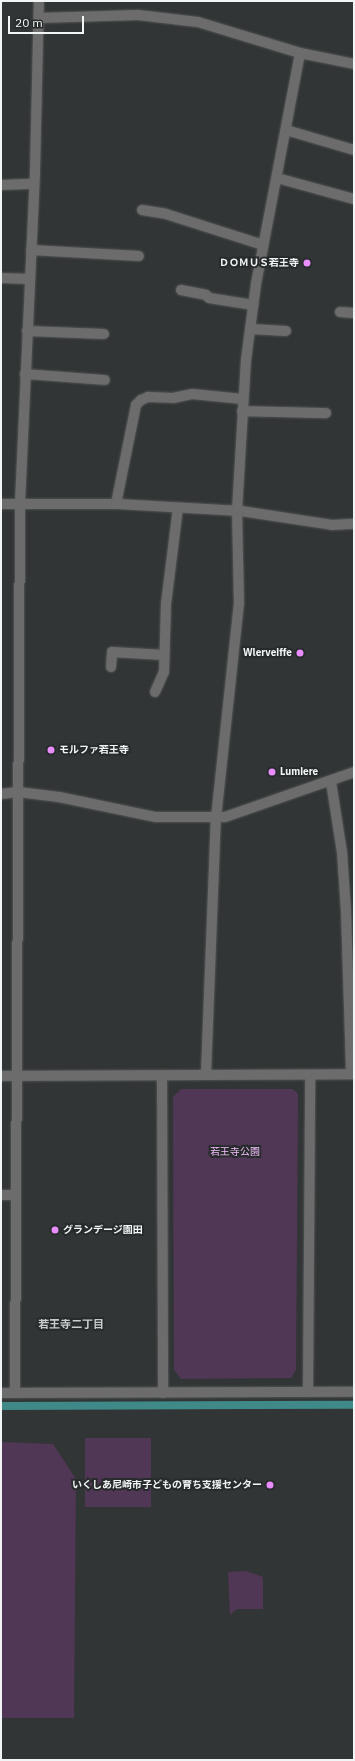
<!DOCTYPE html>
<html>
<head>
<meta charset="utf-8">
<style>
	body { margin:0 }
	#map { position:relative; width:355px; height:1761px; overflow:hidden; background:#323535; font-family:"IBM Plex Sans","Noto Sans JP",sans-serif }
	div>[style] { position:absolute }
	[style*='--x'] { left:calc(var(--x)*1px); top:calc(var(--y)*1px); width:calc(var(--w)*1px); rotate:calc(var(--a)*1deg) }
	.green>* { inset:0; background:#513756; transform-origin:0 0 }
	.stream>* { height:8px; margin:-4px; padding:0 4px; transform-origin:4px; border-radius:4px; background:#3f8989 }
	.roads { filter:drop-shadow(0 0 1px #515454) drop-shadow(0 0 1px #515454) }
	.minor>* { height:10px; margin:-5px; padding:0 5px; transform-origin:5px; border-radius:5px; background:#6d6c6d }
	.dots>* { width:11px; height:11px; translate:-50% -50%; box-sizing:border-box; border:2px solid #282b2b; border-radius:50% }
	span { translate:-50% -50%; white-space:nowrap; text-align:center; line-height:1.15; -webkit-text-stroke:4px #282b2b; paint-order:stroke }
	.poi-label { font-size:10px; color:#f2f5f5; font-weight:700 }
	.right { translate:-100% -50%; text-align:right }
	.left { translate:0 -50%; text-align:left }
	.park-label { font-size:10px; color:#f4bffe }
	.neighbourhood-label { font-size:11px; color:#c8cccc; font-weight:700 }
	.frame { position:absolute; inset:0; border:2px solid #f2f5f5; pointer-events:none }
	.scale { position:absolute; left:8px; top:16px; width:76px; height:18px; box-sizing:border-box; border:2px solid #f2f5f5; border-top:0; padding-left:5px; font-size:12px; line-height:14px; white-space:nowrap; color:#f2f5f5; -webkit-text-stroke:3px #282b2b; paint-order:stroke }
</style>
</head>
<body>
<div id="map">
	<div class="green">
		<div style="clip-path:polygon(181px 1089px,293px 1089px,298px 1094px,296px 1370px,291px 1378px,181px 1379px,174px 1370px,173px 1097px)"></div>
		<div style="left:85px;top:1438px;width:66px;height:69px"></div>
		<div style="clip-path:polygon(1px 1442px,53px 1444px,76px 1479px,74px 1718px,1px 1718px)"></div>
		<div style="clip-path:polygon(246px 1571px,263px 1577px,263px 1609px,237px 1609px,230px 1615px,228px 1572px)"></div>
	</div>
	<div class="stream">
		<div style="--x:1;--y:1406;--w:353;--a:-0.2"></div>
	</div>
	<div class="roads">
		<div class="minor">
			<div style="--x:39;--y:18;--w:99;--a:-1.7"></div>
			<div style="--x:138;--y:15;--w:60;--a:6.7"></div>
			<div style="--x:198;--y:22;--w:107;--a:16.9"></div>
			<div style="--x:300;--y:53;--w:55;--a:11.5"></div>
			<div style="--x:286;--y:130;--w:71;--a:16.4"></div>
			<div style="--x:277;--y:178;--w:80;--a:15.3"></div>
			<div style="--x:1;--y:185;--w:33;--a:-2"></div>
			<div style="--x:142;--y:210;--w:24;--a:9"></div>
			<div style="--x:166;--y:214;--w:102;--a:17.7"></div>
			<div style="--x:31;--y:250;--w:108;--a:3.2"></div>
			<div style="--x:1;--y:278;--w:28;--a:2"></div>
			<div style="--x:181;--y:290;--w:25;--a:11"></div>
			<div style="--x:206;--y:295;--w:4;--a:45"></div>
			<div style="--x:209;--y:298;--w:45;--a:9"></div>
			<div style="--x:340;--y:312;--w:14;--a:4"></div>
			<div style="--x:250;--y:329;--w:36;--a:3"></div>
			<div style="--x:27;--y:331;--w:77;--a:2.2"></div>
			<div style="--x:25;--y:374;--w:80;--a:4.3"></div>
			<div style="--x:242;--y:411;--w:84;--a:1.4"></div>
			<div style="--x:1;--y:504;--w:117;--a:0"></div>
			<div style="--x:118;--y:504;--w:123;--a:3.3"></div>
			<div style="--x:241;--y:511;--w:92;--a:8.7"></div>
			<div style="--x:332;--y:525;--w:22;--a:-3"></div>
			<div style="--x:116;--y:504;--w:101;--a:-78.6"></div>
			<div style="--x:136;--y:405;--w:7;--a:-45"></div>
			<div style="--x:141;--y:400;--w:8;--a:-23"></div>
			<div style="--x:148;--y:397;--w:25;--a:2"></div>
			<div style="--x:173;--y:398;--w:19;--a:-12"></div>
			<div style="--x:192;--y:394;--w:51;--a:5.6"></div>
			<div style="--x:111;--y:667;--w:15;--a:-86"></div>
			<div style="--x:112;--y:652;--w:52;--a:3.3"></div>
			<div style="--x:155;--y:692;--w:22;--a:-66"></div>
			<div style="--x:164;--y:672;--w:68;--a:-88.3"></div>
			<div style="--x:166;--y:604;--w:97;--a:-82.9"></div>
			<div style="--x:331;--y:782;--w:71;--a:81.1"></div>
			<div style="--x:342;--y:852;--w:59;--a:86.1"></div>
			<div style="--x:346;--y:911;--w:163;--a:88.2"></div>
			<div style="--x:1;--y:794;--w:17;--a:-7"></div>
			<div style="--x:18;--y:792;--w:41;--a:7"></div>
			<div style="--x:59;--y:797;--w:99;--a:11.7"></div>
			<div style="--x:156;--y:817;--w:69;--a:0"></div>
			<div style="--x:225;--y:817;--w:137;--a:-19.2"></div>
			<div style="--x:206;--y:1074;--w:256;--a:-87.8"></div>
			<div style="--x:216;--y:818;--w:215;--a:-83.9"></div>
			<div style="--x:239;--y:604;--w:93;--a:-91.2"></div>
			<div style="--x:237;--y:511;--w:151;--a:-86.6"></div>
			<div style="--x:246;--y:360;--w:77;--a:-82.5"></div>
			<div style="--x:256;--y:284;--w:235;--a:-79.2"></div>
			<div style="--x:1;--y:1076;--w:353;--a:-0.3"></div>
			<div style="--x:162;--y:1076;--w:317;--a:89.8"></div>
			<div style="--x:1;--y:1195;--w:15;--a:0"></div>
			<div style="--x:308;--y:1392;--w:317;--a:-89.6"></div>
			<div style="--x:1;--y:1393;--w:353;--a:-0.2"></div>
			<div style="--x:15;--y:1393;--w:890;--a:-89.68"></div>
			<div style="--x:20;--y:503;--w:332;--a:-87.4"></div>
			<div style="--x:35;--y:171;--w:170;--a:-88.7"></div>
		</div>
	</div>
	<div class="dots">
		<div style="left:307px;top:263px;background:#ea8dfc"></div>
		<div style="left:300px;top:653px;background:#ea8dfc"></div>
		<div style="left:51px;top:750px;background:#ea8dfc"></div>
		<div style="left:272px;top:772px;background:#ea8dfc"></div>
		<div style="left:55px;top:1230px;background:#ea8dfc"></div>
		<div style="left:270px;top:1485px;background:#ea8dfc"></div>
	</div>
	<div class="poi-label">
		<span class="right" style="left:299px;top:263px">ＤＯＭＵＳ若王寺</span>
		<span class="right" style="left:292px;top:653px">Wlerveiffe</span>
		<span class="left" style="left:59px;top:750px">モルファ若王寺</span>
		<span class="left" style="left:280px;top:772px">Lumiere</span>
		<span class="left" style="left:63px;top:1230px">グランデージ園田</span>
		<span class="right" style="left:262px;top:1485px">いくしあ尼崎市子どもの育ち支援センター</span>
	</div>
	<div class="park-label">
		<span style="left:235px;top:1152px">若王寺公園</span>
	</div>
	<div class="neighbourhood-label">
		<span style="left:71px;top:1324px">若王寺二丁目</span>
	</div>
	<div class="frame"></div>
	<div class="scale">20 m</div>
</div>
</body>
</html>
